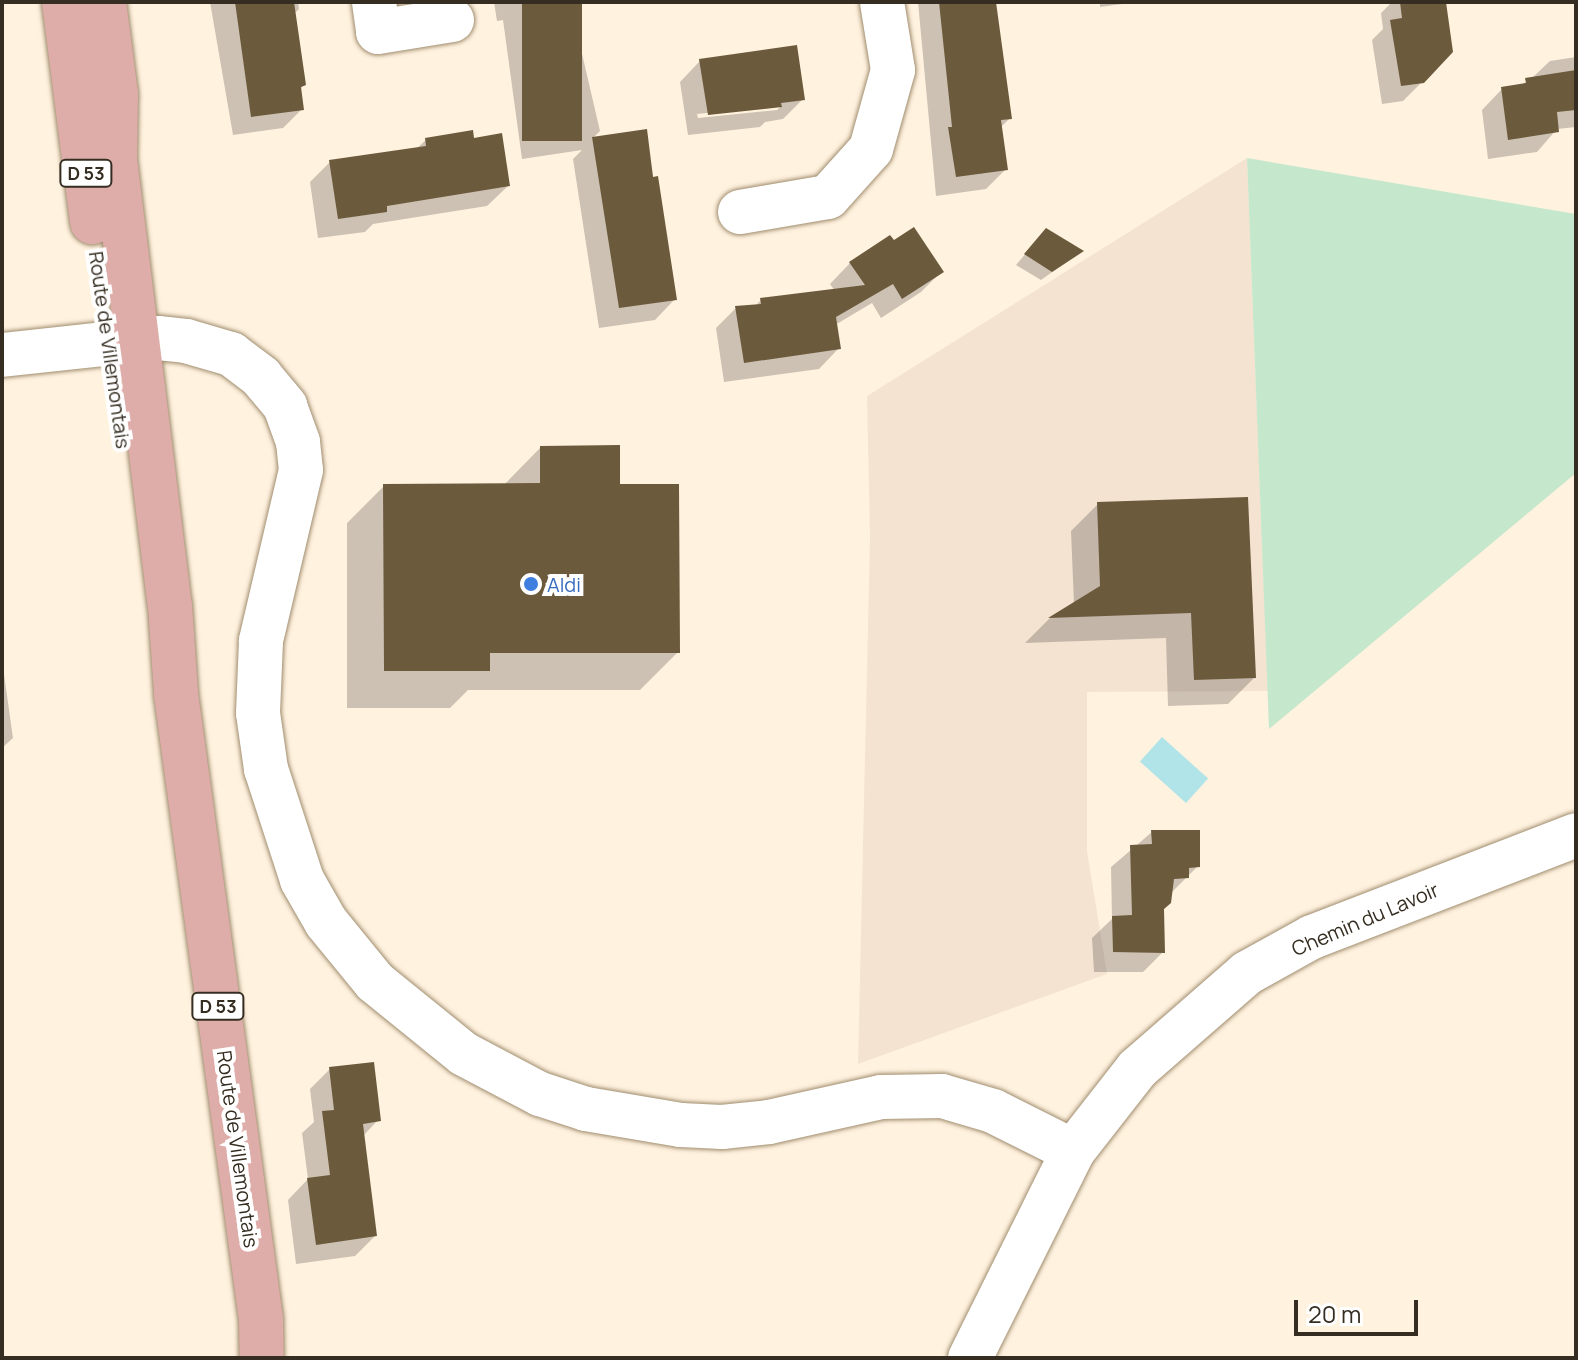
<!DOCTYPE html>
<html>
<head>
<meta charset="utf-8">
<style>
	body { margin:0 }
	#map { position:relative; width:1578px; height:1360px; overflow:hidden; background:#fff2df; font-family:Manrope,sans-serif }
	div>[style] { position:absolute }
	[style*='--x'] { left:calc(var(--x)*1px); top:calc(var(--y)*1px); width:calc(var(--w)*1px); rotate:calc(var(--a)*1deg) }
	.industrial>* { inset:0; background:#f4e3d1 }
	.green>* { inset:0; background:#c5e8cd }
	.water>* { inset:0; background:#b0e4e9; transform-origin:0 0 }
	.shadow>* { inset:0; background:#0003 }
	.building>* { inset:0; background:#6c5a3d; transform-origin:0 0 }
	.roads { filter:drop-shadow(0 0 2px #a08d6f) drop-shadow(0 0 2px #a08d6f) }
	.minor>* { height:44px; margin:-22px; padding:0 22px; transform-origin:22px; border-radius:22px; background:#fff }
	.tertiary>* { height:44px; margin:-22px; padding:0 22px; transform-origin:22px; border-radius:22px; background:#fff }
	.primary>* { height:44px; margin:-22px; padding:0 22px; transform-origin:22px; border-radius:22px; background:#dfada9 }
	.dots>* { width:22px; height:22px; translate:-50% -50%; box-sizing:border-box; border:4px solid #fff; border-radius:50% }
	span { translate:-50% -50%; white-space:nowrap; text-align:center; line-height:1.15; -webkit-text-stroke:8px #fff; paint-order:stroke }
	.shield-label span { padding:2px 6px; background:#fff; border:2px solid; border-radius:6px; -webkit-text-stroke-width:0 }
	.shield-label { font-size:18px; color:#352d21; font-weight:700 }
	.street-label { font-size:20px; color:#352d21 }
	.shop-label { font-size:20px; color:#366cbe }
	.left { translate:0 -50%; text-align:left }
	.frame { position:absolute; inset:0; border:4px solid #352d21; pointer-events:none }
	.scale { position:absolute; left:1294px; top:1300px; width:124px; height:36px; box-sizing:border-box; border:4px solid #352d21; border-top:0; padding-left:10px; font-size:24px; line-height:28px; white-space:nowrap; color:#352d21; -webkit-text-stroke:6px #fff; paint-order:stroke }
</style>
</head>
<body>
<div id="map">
	<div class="industrial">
		<div style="clip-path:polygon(1247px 158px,1268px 691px,1087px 692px,1087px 851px,1107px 974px,858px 1064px,870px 537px,867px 396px)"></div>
	</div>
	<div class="green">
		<div style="clip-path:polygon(1247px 158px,1576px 214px,1576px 473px,1269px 729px)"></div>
	</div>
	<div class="water">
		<div style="left:1162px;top:737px;width:62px;height:33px;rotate:42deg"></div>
	</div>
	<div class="shadow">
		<div style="clip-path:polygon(210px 2px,298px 2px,299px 9px,294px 14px,304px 85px,299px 90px,302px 109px,283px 128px,233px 135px)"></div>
		<div style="clip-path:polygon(494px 2px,570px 2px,600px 131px,592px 139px,645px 131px,675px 299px,655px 320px,599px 328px,573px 159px,582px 150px,522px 159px,503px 20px,497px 21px)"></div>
		<div style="clip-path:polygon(918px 2px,994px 2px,1010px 118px,1000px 128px,1006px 169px,986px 189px,936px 196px)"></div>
		<div style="clip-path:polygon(1100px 2px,1137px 2px,1100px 7px)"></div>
		<div style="clip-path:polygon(1392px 2px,1444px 2px,1423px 81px,1403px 101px,1382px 104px,1372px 40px,1383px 29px,1381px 13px)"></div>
		<div style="clip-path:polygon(1576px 57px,1576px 127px,1557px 129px,1537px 152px,1488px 159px,1482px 110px,1502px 89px,1518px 87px,1532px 78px,1550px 61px)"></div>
		<div style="clip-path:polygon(evenodd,700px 61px,803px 99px,783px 119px,765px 122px,760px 127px,688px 135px,680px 82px,700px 61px,782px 105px,777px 110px,698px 118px,697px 114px,782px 105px)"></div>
		<div style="clip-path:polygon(426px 140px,472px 140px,508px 186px,487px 206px,373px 224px,365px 232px,318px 238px,310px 182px,330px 162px,416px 149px)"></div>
		<div style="clip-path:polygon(1037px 240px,1081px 252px,1041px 280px,1016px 265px)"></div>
		<div style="clip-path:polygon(850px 263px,941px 272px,921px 292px,881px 318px,872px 303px,835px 325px,839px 348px,819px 369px,724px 382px,716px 328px,736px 308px,755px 306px,761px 300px,835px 291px,830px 284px)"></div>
		<div style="clip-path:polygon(540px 448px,618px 486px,678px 652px,640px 690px,468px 690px,450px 708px,347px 708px,347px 523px,384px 486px,503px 486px)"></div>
		<div style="clip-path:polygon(1098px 504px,1254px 678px,1228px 704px,1168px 706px,1166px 638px,1025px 643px,1049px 619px,1074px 604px,1071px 531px)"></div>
		<div style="clip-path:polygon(2px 660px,13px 738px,2px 748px)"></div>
		<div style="clip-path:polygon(1152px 832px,1198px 866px,1170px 894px,1162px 909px,1163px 952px,1143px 972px,1094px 972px,1092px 938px,1112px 919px,1111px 867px)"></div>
		<div style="clip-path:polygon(330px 1069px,378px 1120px,363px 1136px,375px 1236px,355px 1256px,296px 1264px,288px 1200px,308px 1179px,302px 1133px,314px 1122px,310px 1089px)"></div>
	</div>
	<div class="building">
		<div style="clip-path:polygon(235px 2px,294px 2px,306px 85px,301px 87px,304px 110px,251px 117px)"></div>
		<div style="left:522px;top:2px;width:60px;height:139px"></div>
		<div style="clip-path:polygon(939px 2px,996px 2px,1012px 119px,1001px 120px,1008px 170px,956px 177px,948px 127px,952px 127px)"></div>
		<div style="clip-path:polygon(1400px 2px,1446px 2px,1453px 52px,1424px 83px,1401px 86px,1390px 20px,1402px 18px)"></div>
		<div style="clip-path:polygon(797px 45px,805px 100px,781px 103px,782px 107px,708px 115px,699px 59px)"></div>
		<div style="clip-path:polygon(1576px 70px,1576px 110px,1557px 112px,1559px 132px,1508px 140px,1501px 87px,1526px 83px,1525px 78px)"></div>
		<div style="clip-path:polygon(647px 129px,653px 177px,658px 176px,677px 300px,619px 308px,592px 137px)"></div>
		<div style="clip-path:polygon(473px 130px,474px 138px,502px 133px,510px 186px,387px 206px,387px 212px,338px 219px,329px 160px,426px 146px,425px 138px)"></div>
		<div style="clip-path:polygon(914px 227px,944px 272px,902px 299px,893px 284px,836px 317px,841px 349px,744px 363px,735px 306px,761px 304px,760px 298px,865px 285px,849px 262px,890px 235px,894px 240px)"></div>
		<div style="clip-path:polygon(1046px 228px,1084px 251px,1052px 272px,1024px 254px)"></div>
		<div style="clip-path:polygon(620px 445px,620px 484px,679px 484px,680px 653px,490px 653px,490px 671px,384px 671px,383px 484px,540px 483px,540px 446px)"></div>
		<div style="clip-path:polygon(1248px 497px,1256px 678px,1194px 680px,1191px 613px,1048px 618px,1100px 586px,1097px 502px)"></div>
		<div style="clip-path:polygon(1151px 830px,1200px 830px,1200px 867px,1189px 868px,1189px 878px,1174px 879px,1171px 903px,1164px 909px,1165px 953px,1113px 952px,1112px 916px,1132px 915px,1130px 845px,1152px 844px)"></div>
		<div style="clip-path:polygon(374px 1062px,381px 1121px,363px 1124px,377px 1236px,316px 1245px,307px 1178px,330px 1175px,322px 1111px,334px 1110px,329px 1067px)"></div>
	</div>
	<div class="roads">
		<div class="minor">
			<div style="--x:374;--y:2;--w:30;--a:82"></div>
			<div style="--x:378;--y:32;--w:75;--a:-9.2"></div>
			<div style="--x:740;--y:212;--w:89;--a:-9.7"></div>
			<div style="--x:828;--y:197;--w:64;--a:-48.1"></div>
			<div style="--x:871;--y:149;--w:82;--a:-74.4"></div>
			<div style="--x:893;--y:70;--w:69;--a:-99.2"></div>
			<div style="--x:2;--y:355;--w:157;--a:-6.2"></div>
			<div style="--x:158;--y:338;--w:28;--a:6"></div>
			<div style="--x:186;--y:341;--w:47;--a:16.1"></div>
			<div style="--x:231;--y:354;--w:38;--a:37"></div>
			<div style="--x:261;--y:377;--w:38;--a:50"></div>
			<div style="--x:285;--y:406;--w:38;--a:70"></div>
			<div style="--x:298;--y:442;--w:28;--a:84"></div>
			<div style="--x:301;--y:470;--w:176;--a:103.2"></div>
			<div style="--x:261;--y:641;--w:72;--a:92.4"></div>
			<div style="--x:258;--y:713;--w:57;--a:81.9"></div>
			<div style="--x:266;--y:769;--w:117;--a:72"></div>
			<div style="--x:302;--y:880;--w:48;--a:60.3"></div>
			<div style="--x:326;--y:922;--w:77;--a:50.8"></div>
			<div style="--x:375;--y:982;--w:114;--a:39"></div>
			<div style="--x:464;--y:1054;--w:86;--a:27.8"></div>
			<div style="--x:540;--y:1094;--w:48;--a:18.1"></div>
			<div style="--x:586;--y:1109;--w:96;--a:9.6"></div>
			<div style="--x:681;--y:1125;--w:41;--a:2.8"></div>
			<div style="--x:722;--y:1127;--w:47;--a:-6.1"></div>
			<div style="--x:769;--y:1122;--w:115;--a:-12.6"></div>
			<div style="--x:881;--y:1097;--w:61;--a:-0.9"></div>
			<div style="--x:942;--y:1096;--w:53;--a:16.4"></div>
			<div style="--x:993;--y:1111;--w:89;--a:26.6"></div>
		</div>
		<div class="tertiary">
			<div style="--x:970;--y:1358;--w:231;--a:-63.5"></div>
			<div style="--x:1073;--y:1151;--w:104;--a:-52"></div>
			<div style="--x:1137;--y:1069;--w:146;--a:-41.1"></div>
			<div style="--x:1247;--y:973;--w:74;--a:-29"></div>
			<div style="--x:1312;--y:937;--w:283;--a:-21.1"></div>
		</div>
		<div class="primary">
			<div style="--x:64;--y:2;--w:222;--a:82.7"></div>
			<div style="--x:104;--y:2;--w:93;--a:82.6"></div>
			<div style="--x:116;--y:94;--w:66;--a:90.9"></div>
			<div style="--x:115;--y:160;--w:448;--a:83"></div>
			<div style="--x:170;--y:605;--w:89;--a:86.1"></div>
			<div style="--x:176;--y:694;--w:631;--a:82.26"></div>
			<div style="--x:261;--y:1319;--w:39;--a:89"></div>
		</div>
	</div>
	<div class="dots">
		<div style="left:531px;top:584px;background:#3f7fe0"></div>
	</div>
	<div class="shield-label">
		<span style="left:86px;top:173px">D 53</span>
		<span style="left:218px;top:1006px">D 53</span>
	</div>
	<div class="street-label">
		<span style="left:110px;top:350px;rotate:82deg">Route de Villemontais</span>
		<span style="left:1365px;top:919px;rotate:-23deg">Chemin du Lavoir</span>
		<span style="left:238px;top:1149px;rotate:82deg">Route de Villemontais</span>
	</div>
	<div class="shop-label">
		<span class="left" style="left:547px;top:584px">Aldi</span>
	</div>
	<div class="frame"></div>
	<div class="scale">20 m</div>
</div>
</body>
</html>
